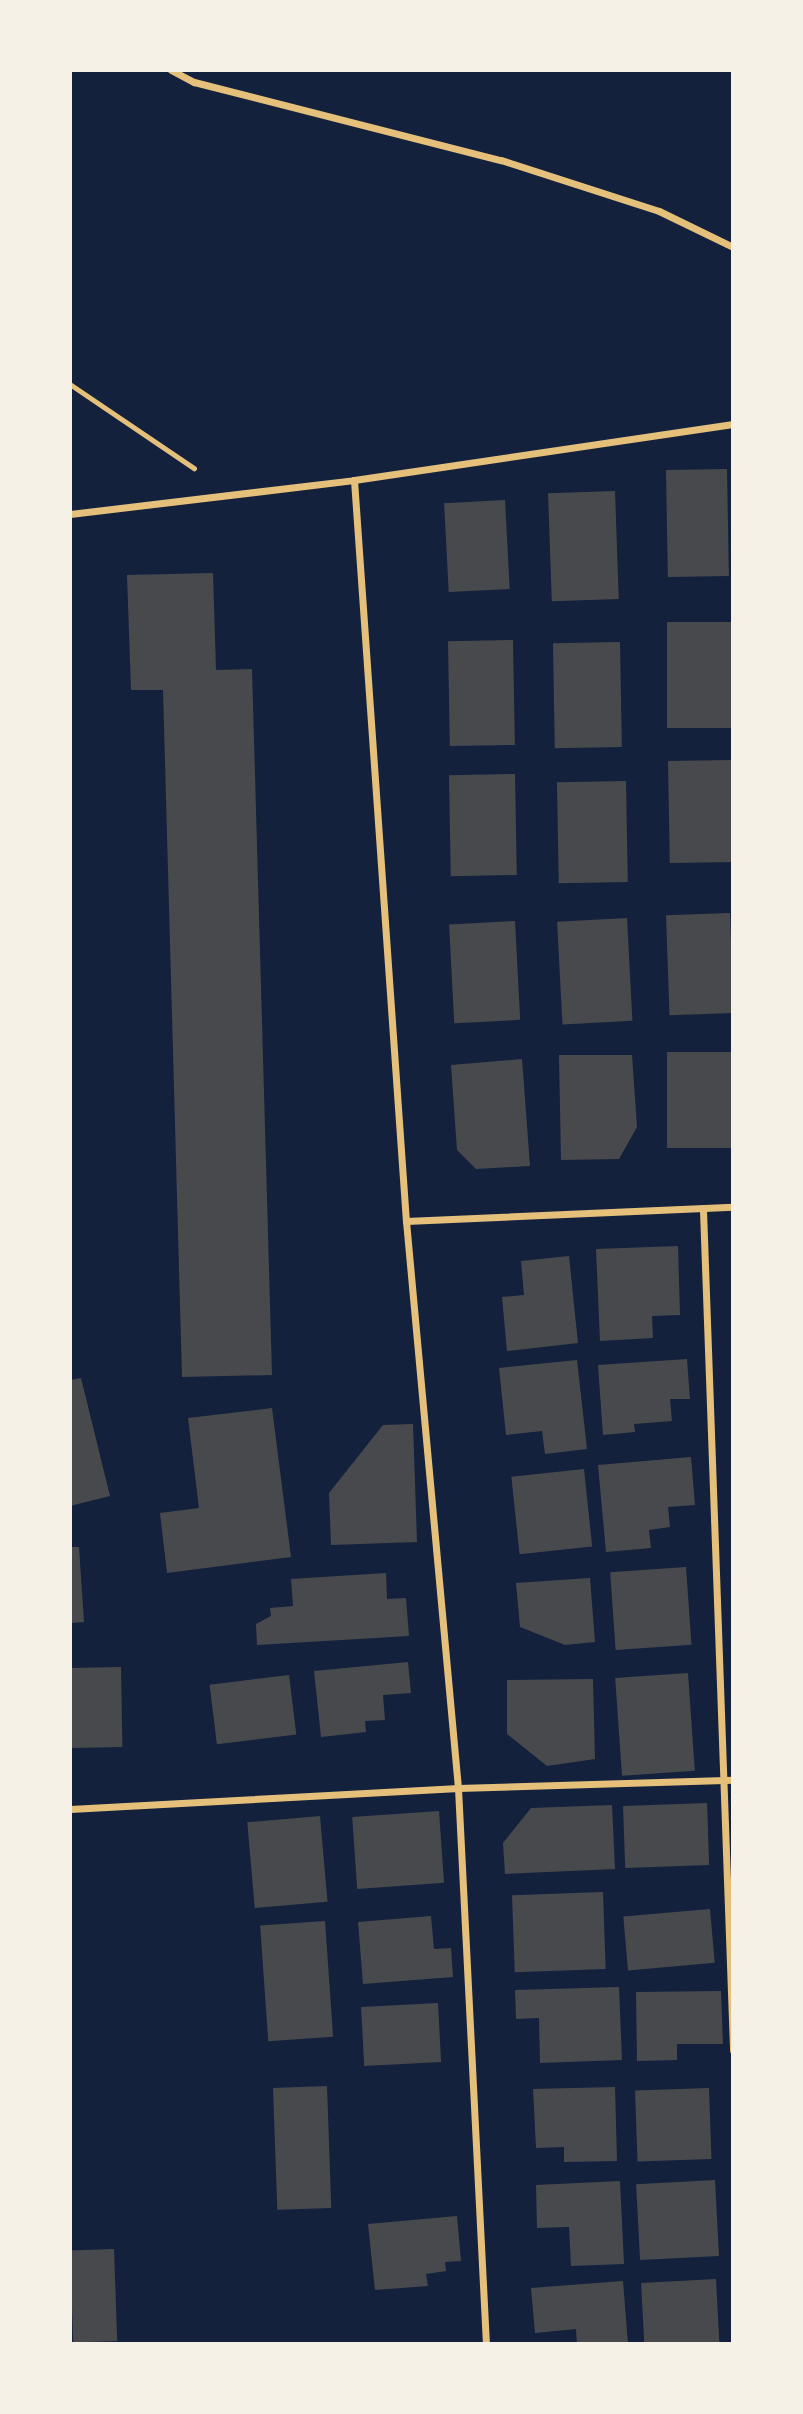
<!DOCTYPE html>
<html>
<head>
<meta charset="utf-8">
<style>
	body { margin:0 }
	#map { position:relative; width:803px; height:2414px; overflow:hidden; background:#14213d; font-family:Cabin,sans-serif }
	div>[style] { position:absolute }
	[style*='--x'] { left:calc(var(--x)*1px); top:calc(var(--y)*1px); width:calc(var(--w)*1px); rotate:calc(var(--a)*1deg) }
	.building>* { inset:0; background:#48494c; transform-origin:0 0 }
	.path>* { height:4.5px; margin:-2.25px; padding:0 2.25px; transform-origin:2.25px; border-radius:2.25px; background:#e5c07b }
	.minor>* { height:7px; margin:-3.5px; padding:0 3.5px; transform-origin:3.5px; border-radius:3.5px; background:#e5c07b }
	span { translate:-50% -50%; white-space:nowrap; text-align:center; line-height:1.15; -webkit-text-stroke:7px #f6f1e7; paint-order:stroke }
	.frame { position:absolute; inset:0; border:72px solid #f6f1e7; pointer-events:none }
</style>
</head>
<body>
<div id="map">
	<div class="building">
		<div style="left:727px;top:469px;width:107px;height:61px;rotate:89deg"></div>
		<div style="left:615px;top:491px;width:108px;height:67px;rotate:88deg"></div>
		<div style="left:505px;top:500px;width:89px;height:61px;rotate:87deg"></div>
		<div style="clip-path:polygon(213px 573px,216px 670px,252px 669px,272px 1375px,182px 1377px,163px 690px,131px 690px,127px 575px)"></div>
		<div style="left:667px;top:622px;width:64px;height:106px"></div>
		<div style="left:513px;top:640px;width:105px;height:65px;rotate:89deg"></div>
		<div style="left:620px;top:642px;width:105px;height:67px;rotate:89deg"></div>
		<div style="left:732px;top:760px;width:102px;height:64px;rotate:89deg"></div>
		<div style="left:515px;top:774px;width:101px;height:66px;rotate:89deg"></div>
		<div style="left:626px;top:781px;width:101px;height:69px;rotate:89deg"></div>
		<div style="left:730px;top:913px;width:100px;height:64px;rotate:88deg"></div>
		<div style="left:627px;top:918px;width:103px;height:70px;rotate:87deg"></div>
		<div style="left:515px;top:921px;width:99px;height:66px;rotate:87deg"></div>
		<div style="left:733px;top:1052px;width:96px;height:66px;rotate:90deg"></div>
		<div style="clip-path:polygon(559px 1055px,632px 1055px,637px 1127px,619px 1159px,561px 1160px)"></div>
		<div style="clip-path:polygon(522px 1059px,530px 1166px,476px 1169px,457px 1150px,451px 1065px)"></div>
		<div style="clip-path:polygon(678px 1246px,680px 1315px,652px 1316px,653px 1338px,600px 1341px,596px 1249px)"></div>
		<div style="clip-path:polygon(569px 1256px,578px 1343px,507px 1351px,502px 1297px,524px 1295px,521px 1261px)"></div>
		<div style="clip-path:polygon(687px 1359px,690px 1399px,670px 1399px,672px 1421px,634px 1424px,635px 1432px,603px 1435px,598px 1365px)"></div>
		<div style="clip-path:polygon(577px 1360px,587px 1449px,545px 1454px,542px 1431px,506px 1435px,499px 1368px)"></div>
		<div style="clip-path:polygon(81px 1378px,110px 1496px,70px 1506px,70px 1380px)"></div>
		<div style="clip-path:polygon(272px 1408px,291px 1557px,167px 1573px,160px 1513px,199px 1508px,188px 1418px)"></div>
		<div style="clip-path:polygon(413px 1424px,417px 1542px,331px 1545px,329px 1493px,383px 1425px)"></div>
		<div style="clip-path:polygon(691px 1457px,695px 1505px,668px 1507px,670px 1527px,649px 1530px,651px 1548px,606px 1552px,598px 1465px)"></div>
		<div style="left:584px;top:1469px;width:78px;height:73px;rotate:84deg"></div>
		<div style="clip-path:polygon(70px 1547px,79px 1547px,84px 1622px,70px 1623px)"></div>
		<div style="left:686px;top:1567px;width:78px;height:76px;rotate:86deg"></div>
		<div style="clip-path:polygon(386px 1573px,387px 1599px,406px 1598px,409px 1636px,257px 1645px,256px 1624px,271px 1616px,270px 1608px,293px 1606px,291px 1579px)"></div>
		<div style="clip-path:polygon(590px 1578px,595px 1642px,565px 1645px,520px 1627px,516px 1583px)"></div>
		<div style="clip-path:polygon(408px 1662px,411px 1693px,383px 1695px,385px 1720px,365px 1721px,366px 1732px,321px 1737px,314px 1671px)"></div>
		<div style="left:121px;top:1667px;width:80px;height:51px;rotate:89deg"></div>
		<div style="left:688px;top:1673px;width:98px;height:73px;rotate:86deg"></div>
		<div style="left:289px;top:1675px;width:60px;height:80px;rotate:83deg"></div>
		<div style="clip-path:polygon(593px 1679px,595px 1759px,547px 1766px,507px 1734px,507px 1680px)"></div>
		<div style="left:707px;top:1803px;width:62px;height:84px;rotate:88deg"></div>
		<div style="clip-path:polygon(612px 1805px,615px 1869px,505px 1874px,503px 1843px,531px 1808px)"></div>
		<div style="left:439px;top:1811px;width:72px;height:87px;rotate:86deg"></div>
		<div style="left:320px;top:1816px;width:86px;height:73px;rotate:85deg"></div>
		<div style="left:603px;top:1892px;width:77px;height:91px;rotate:88deg"></div>
		<div style="left:710px;top:1909px;width:54px;height:87px;rotate:85deg"></div>
		<div style="clip-path:polygon(431px 1916px,434px 1949px,451px 1948px,453px 1977px,363px 1984px,358px 1922px)"></div>
		<div style="left:325px;top:1921px;width:116px;height:65px;rotate:86deg"></div>
		<div style="clip-path:polygon(619px 1987px,622px 2060px,540px 2063px,539px 2018px,516px 2019px,515px 1990px)"></div>
		<div style="clip-path:polygon(721px 1991px,723px 2044px,677px 2044px,677px 2060px,637px 2061px,636px 1992px)"></div>
		<div style="left:438px;top:2003px;width:59px;height:77px;rotate:87deg"></div>
		<div style="left:327px;top:2086px;width:122px;height:54px;rotate:88deg"></div>
		<div style="clip-path:polygon(615px 2087px,617px 2161px,564px 2162px,564px 2147px,536px 2148px,533px 2089px)"></div>
		<div style="left:709px;top:2088px;width:71px;height:74px;rotate:88deg"></div>
		<div style="left:715px;top:2180px;width:76px;height:79px;rotate:87deg"></div>
		<div style="clip-path:polygon(620px 2181px,624px 2264px,571px 2266px,569px 2227px,537px 2228px,536px 2185px)"></div>
		<div style="clip-path:polygon(457px 2216px,461px 2261px,445px 2262px,446px 2271px,426px 2274px,428px 2286px,375px 2290px,368px 2224px)"></div>
		<div style="left:114px;top:2249px;width:92px;height:44px;rotate:88deg"></div>
		<div style="left:716px;top:2279px;width:65px;height:75px;rotate:87deg"></div>
		<div style="clip-path:polygon(623px 2281px,628px 2344px,577px 2344px,576px 2329px,535px 2333px,531px 2288px)"></div>
	</div>
	<div class="path">
		<div style="--x:70;--y:384;--w:150;--a:34.1"></div>
	</div>
	<div class="minor">
		<div style="--x:171;--y:70;--w:26;--a:28"></div>
		<div style="--x:194;--y:82;--w:317;--a:14.3"></div>
		<div style="--x:501;--y:160;--w:166;--a:17.9"></div>
		<div style="--x:659;--y:211;--w:82;--a:25.9"></div>
		<div style="--x:354;--y:480;--w:743;--a:85.99"></div>
		<div style="--x:406;--y:1221;--w:569;--a:84.76"></div>
		<div style="--x:458;--y:1788;--w:557;--a:87.12"></div>
		<div style="--x:70;--y:514;--w:286;--a:-6.8"></div>
		<div style="--x:354;--y:480;--w:383;--a:-8.4"></div>
		<div style="--x:703;--y:1210;--w:841;--a:87.95"></div>
		<div style="--x:406;--y:1221;--w:327;--a:-2.5"></div>
		<div style="--x:70;--y:1809;--w:389;--a:-3.1"></div>
		<div style="--x:458;--y:1788;--w:275;--a:-1.7"></div>
	</div>
	<div class="frame"></div>
</div>
</body>
</html>
